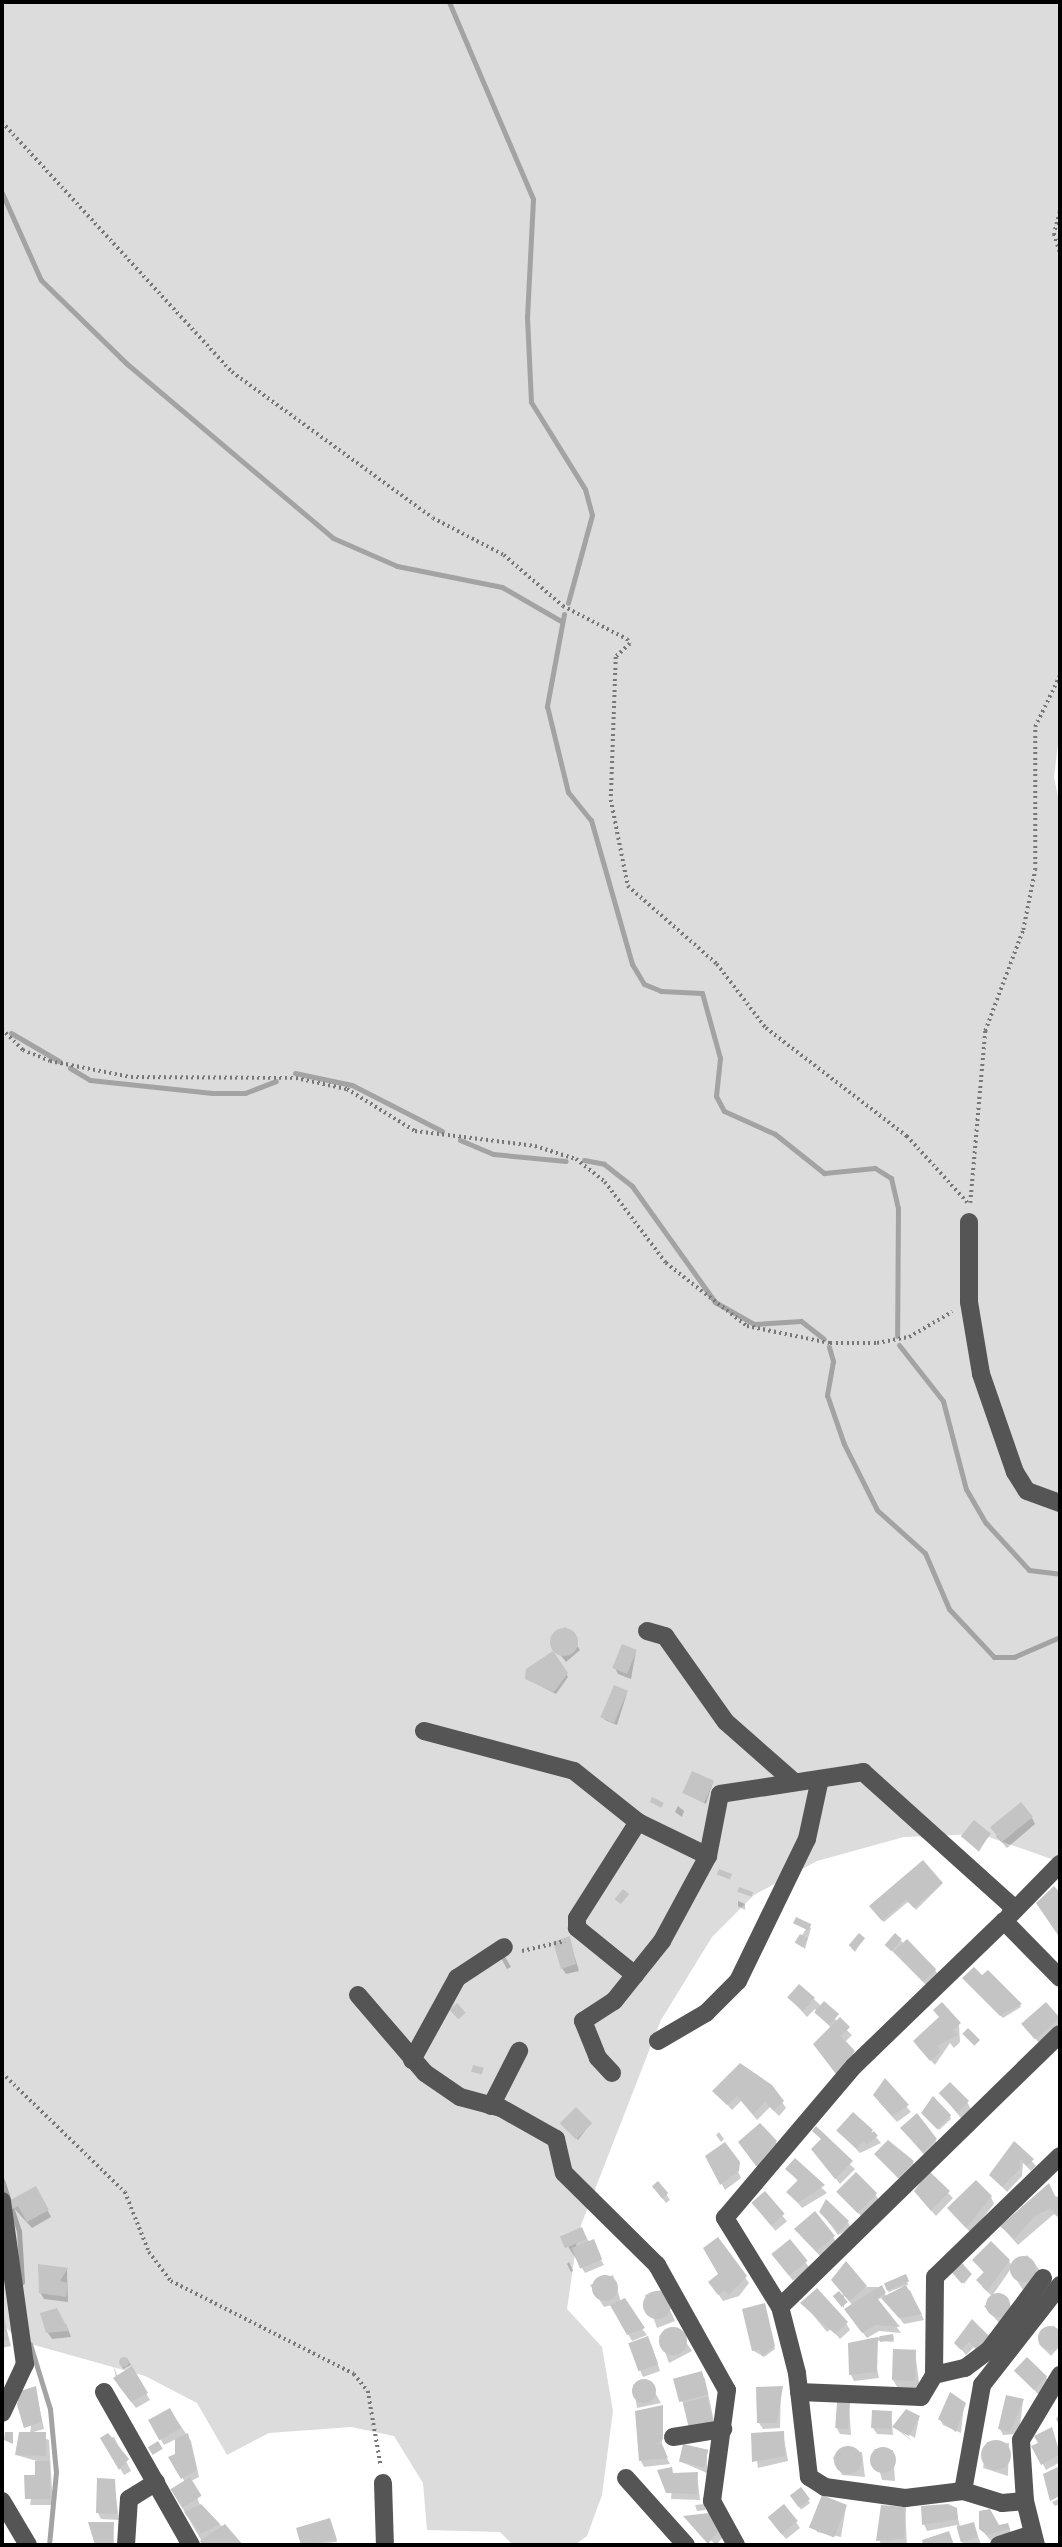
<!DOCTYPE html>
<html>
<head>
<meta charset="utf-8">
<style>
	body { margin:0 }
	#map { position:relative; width:1062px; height:2547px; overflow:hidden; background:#fff; font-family:"Open Sans",sans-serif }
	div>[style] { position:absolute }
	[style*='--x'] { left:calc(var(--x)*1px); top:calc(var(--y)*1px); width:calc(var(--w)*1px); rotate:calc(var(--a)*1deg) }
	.green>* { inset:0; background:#dcdcdc }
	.shadow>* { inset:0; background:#0003; transform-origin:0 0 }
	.stream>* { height:5px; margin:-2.5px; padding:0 2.5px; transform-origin:2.5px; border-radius:2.5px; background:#a3a3a3 }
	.building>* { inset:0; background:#c4c4c4; transform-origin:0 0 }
	.round { border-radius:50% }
	.path>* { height:3.5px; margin-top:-1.75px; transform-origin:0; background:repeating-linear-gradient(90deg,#777 0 2px,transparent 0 5.5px) }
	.minor>* { height:18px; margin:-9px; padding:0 9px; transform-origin:9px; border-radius:9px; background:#555 }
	span { translate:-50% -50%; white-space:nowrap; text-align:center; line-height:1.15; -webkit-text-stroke:7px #fff; paint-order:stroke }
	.frame { position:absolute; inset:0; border:4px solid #000; pointer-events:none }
</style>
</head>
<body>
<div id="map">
	<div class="green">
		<div style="clip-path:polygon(2px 2px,1060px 2px,1060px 727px,1054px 777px,1060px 806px,1060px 1862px,980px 1834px,904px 1837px,817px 1861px,754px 1895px,712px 1937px,661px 2020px,578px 2233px,567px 2309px,602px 2347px,613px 2411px,602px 2495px,587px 2536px,575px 2545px,513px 2545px,500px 2532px,427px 2530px,423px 2483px,394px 2436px,351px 2427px,269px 2433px,227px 2455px,197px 2403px,145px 2376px,20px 2341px,2px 2324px)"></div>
	</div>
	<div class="shadow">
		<div style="clip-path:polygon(565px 1627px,580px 1650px,566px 1662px,551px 1643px)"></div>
		<div style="clip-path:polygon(636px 1651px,631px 1679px,618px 1674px,615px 1668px)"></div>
		<div style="clip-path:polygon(552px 1654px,568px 1677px,556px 1694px,527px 1679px)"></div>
		<div style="clip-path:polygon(627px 1693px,617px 1725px,605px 1720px,603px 1717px)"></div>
		<div style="clip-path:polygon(713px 1782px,706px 1804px,684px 1793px)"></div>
		<div style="clip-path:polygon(678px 1806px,684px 1811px,682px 1817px,675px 1812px)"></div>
		<div style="clip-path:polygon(1032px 1818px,1035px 1824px,1007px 1848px,996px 1836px)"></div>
		<div style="clip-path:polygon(989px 1835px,979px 1852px,963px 1837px)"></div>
		<div style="clip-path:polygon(942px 1884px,916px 1910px,909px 1901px,884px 1922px,873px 1909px)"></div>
		<div style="clip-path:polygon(738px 1901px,745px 1904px,745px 1910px,738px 1906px)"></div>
		<div style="clip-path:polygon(795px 1923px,811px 1928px,805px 1949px,797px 1943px,806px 1929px)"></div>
		<div style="clip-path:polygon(569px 1938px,579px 1971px,566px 1974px,562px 1968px)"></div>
		<div style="clip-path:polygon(863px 1939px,855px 1952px,851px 1948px)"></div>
		<div style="clip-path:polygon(900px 1940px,935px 1970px,939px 1976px,928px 1987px,889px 1948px)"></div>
		<div style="clip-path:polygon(504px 1955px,511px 1967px,507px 1969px,501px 1958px)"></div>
		<div style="clip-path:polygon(966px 1981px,1020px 2005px,1021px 2007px,1003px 2018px)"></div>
		<div style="clip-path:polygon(800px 1986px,852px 2035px,844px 2043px,857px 2058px,840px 2078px,831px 2028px,815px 2009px,807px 2017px,789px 1997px)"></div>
		<div style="clip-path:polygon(1060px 2018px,1060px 2027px,1041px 2045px,1025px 2026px)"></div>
		<div style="clip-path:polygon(959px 2024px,960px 2042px,954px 2048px,950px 2043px,935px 2065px,918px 2047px)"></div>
		<div style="clip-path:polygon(885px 2081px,911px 2112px,897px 2122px,879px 2102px)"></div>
		<div style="clip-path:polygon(715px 2091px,782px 2102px,786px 2108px,779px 2116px,770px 2107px,757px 2120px,741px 2101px,732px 2110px)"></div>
		<div style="clip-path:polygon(940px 2093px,967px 2102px,971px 2109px,961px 2118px)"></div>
		<div style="clip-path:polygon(917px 2115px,940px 2147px,927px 2158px,906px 2134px)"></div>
		<div style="clip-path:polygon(925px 2116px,950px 2116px,951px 2119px,939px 2130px)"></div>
		<div style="clip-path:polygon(590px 2124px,578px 2140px,564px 2125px)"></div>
		<div style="clip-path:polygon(839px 2131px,871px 2131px,881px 2143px,860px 2153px)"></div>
		<div style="clip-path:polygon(719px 2132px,724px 2139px,721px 2142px,716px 2135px)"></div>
		<div style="clip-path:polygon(822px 2140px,855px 2169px,840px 2184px,817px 2155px)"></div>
		<div style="clip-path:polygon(776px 2142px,779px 2149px,760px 2171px,744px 2149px)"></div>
		<div style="clip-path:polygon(1018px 2145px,1036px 2166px,1031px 2171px,1023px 2163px,1022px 2176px,1007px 2192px,991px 2175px)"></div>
		<div style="clip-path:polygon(728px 2150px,741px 2178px,725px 2190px,707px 2157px)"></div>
		<div style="clip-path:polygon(876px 2154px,913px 2162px,916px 2168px,903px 2183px)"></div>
		<div style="clip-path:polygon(795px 2161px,827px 2193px,802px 2208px,789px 2192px,798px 2181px,787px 2169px)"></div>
		<div style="clip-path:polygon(929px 2173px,953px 2198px,936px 2216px,920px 2198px)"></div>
		<div style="clip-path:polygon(36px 2188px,51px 2217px,32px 2228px,9px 2203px)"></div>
		<div style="clip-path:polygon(658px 2193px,666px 2194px,670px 2200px,666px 2203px)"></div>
		<div style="clip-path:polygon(839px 2193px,875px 2194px,879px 2200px,862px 2217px)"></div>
		<div style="left:765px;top:2194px;width:35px;height:15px;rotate:51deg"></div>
		<div style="clip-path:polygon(1052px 2195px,1060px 2198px,1060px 2219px,1054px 2214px,1018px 2245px,1002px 2227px)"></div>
		<div style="clip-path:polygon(991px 2197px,994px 2204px,971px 2233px,953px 2214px)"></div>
		<div style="clip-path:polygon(826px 2202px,848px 2222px,851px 2228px,838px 2235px,821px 2212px)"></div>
		<div style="clip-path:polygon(581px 2229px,604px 2265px,585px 2273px,562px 2237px)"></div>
		<div style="clip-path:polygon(800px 2235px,833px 2237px,837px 2243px,820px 2256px)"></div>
		<div style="left:790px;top:2241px;width:34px;height:21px;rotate:54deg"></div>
		<div style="clip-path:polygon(1027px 2255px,1040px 2270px,1023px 2290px,1010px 2270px,992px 2296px,982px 2287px,985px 2274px,974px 2261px,1009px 2261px,1013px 2268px)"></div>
		<div style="clip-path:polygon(569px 2262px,573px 2271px,571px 2272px,567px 2264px)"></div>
		<div style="clip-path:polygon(67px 2269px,68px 2302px,44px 2299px,40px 2292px)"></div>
		<div style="clip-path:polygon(613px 2275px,621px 2302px,647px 2335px,632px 2341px,612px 2305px,604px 2307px,590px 2285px)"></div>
		<div style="clip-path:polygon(971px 2275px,964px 2284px,956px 2276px)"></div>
		<div style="left:905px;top:2276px;width:9px;height:21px;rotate:69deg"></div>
		<div style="clip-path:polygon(745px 2277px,749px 2283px,739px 2296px,723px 2301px,714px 2288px)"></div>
		<div style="clip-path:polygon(866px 2287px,881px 2287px,887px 2298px,910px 2290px,924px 2320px,904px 2324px,883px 2297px,877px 2300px,901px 2333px,879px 2331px,867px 2338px,850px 2316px,853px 2306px,844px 2295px,844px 2308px,835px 2297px)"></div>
		<div style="clip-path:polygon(661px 2290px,675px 2321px,657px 2328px,645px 2295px)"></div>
		<div style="clip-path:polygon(998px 2296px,1016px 2310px,1001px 2325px,984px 2306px)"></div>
		<div style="clip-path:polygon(803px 2303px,846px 2323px,850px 2330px,840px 2339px,831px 2329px,827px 2332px)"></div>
		<div style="clip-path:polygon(765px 2308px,775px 2349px,764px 2357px,754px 2351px)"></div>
		<div style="clip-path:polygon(3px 2318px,11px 2346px,2px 2348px,2px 2319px)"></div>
		<div style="clip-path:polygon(66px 2324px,71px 2337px,52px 2339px,48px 2333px)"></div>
		<div style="clip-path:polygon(1054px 2325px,1060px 2346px,1051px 2356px,1039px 2344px)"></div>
		<div style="clip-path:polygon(676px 2327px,692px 2351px,669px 2363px,659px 2336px)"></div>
		<div style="clip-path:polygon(892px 2336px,894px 2342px,871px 2340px,879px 2378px,854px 2381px,851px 2375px,867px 2339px)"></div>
		<div style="clip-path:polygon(988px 2337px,981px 2354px,974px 2347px,966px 2355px,956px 2343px)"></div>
		<div style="clip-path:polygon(651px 2344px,660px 2371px,643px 2377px,640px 2370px)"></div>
		<div style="clip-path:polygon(915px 2351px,920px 2390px,899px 2390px,893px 2380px)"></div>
		<div style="clip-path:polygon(127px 2358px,131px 2365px,123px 2369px,120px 2362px)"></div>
		<div style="clip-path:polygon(113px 2365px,118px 2377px,132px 2369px,150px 2400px,136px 2408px,118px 2385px)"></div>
		<div style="clip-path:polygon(1016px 2371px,1046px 2377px,1049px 2384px,1039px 2395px)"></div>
		<div style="clip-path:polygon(701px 2373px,705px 2379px,716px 2431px,680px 2400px)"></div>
		<div style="clip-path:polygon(649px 2382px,661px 2403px,637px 2408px,633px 2385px)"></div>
		<div style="clip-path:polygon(35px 2388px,44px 2429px,30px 2433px,49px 2440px,53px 2505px,30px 2505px,37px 2461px,16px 2455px,20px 2434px,30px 2434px)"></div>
		<div style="clip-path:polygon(781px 2388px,780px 2428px,763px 2429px,759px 2423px)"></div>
		<div style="clip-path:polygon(1023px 2401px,1019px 2434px,1003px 2435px,1000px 2429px)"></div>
		<div style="clip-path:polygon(964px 2404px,961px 2433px,943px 2425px,940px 2419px)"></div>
		<div style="clip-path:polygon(849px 2405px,851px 2435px,840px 2434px,836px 2427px)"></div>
		<div style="clip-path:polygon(662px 2407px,662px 2449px,670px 2464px,644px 2467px,641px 2461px)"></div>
		<div style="clip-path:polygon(170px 2410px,191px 2441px,199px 2477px,191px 2481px,200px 2505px,241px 2545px,204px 2545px,172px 2490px,185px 2482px,170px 2458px,177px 2455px,176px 2439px,164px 2445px,150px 2421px)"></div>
		<div style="clip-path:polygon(891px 2413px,893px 2435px,877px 2434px,873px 2428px)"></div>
		<div style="clip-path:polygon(1060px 2413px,1060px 2427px,1056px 2419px)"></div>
		<div style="clip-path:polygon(919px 2418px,915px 2438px,898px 2428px,913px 2442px,894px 2427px)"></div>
		<div style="clip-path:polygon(1051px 2429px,1060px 2462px,1046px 2470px,1034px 2447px)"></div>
		<div style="clip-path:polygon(783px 2433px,788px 2461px,758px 2468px,753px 2434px)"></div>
		<div style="clip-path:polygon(114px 2437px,131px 2471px,124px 2475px,103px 2439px)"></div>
		<div style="clip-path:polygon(987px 2442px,1009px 2443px,1008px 2476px,983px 2468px)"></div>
		<div style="clip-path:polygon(874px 2449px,893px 2450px,895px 2481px,882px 2480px)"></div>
		<div style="clip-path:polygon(707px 2451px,707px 2473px,679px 2461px)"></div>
		<div style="clip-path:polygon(838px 2451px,862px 2452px,865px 2477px,842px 2475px,833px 2458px)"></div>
		<div style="clip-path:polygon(697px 2474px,700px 2500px,671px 2499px,673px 2476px)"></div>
		<div style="clip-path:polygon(114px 2481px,119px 2520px,101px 2519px,98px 2513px)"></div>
		<div style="left:801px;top:2490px;width:16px;height:11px;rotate:55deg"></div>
		<div style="clip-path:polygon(1060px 2498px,1060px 2504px,1055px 2506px,1052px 2502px)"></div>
		<div style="clip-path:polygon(704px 2504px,706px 2510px,697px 2511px,695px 2505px)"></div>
		<div style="clip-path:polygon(846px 2507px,841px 2537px,817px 2532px,816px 2529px)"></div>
		<div style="clip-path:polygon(882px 2507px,905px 2509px,907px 2545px,880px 2545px)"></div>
		<div style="clip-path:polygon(956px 2509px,960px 2527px,973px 2524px,981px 2544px,963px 2545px,957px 2525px,927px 2531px,924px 2524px)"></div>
		<div style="clip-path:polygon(708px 2515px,723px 2537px,716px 2545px,686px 2517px)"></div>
		<div style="clip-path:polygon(330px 2522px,337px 2542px,303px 2545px,298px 2529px)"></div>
		<div style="clip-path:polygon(796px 2522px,800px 2528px,786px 2539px,773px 2524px)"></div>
		<div style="clip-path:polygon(93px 2523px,113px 2524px,114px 2545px,96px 2545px)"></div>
		<div style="clip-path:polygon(1008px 2525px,1012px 2535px,991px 2541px,981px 2529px)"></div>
	</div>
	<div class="stream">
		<div style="--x:449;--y:2;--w:214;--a:66.9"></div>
		<div style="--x:533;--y:199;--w:118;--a:92.9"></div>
		<div style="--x:527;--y:317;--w:85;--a:87.3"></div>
		<div style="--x:531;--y:402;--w:102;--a:58.2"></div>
		<div style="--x:585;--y:489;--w:27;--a:75"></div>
		<div style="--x:592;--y:515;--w:91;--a:105.3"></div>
		<div style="--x:2;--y:193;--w:95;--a:65.9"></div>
		<div style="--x:41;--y:280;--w:119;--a:44.3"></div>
		<div style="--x:126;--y:363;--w:271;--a:40.2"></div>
		<div style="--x:333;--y:538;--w:70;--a:23.6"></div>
		<div style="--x:397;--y:566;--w:107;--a:11.3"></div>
		<div style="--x:502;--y:587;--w:68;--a:30"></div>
		<div style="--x:564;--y:614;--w:94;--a:100.5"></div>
		<div style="--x:547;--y:706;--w:89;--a:76.3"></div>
		<div style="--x:568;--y:792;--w:36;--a:51"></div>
		<div style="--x:591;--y:820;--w:150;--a:74.1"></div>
		<div style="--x:632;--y:964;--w:23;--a:59"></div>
		<div style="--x:644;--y:984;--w:18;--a:22"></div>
		<div style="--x:661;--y:991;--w:41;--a:2.8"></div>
		<div style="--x:702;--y:993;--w:67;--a:74.5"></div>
		<div style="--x:720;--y:1058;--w:38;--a:96"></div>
		<div style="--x:716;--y:1096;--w:17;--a:62"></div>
		<div style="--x:724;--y:1111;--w:56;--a:24.3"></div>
		<div style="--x:775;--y:1134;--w:63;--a:38.5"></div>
		<div style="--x:824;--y:1173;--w:51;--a:-5.6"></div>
		<div style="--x:875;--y:1168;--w:19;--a:32"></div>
		<div style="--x:891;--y:1178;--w:31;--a:77"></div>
		<div style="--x:898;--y:1208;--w:128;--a:90.4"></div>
		<div style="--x:11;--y:1033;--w:56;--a:30.3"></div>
		<div style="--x:70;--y:1068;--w:23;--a:31"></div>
		<div style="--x:90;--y:1080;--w:123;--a:6.1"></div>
		<div style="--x:212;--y:1093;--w:33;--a:0"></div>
		<div style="--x:245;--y:1093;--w:33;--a:-21"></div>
		<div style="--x:295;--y:1073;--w:58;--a:11.9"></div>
		<div style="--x:352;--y:1085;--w:101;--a:27.1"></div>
		<div style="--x:460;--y:1140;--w:36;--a:23"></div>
		<div style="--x:493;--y:1154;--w:73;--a:5.5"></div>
		<div style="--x:584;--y:1160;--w:20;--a:11"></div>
		<div style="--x:604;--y:1164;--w:36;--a:38"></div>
		<div style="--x:632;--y:1186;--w:143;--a:54.4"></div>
		<div style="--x:715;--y:1302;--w:45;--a:29.4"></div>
		<div style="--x:754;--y:1324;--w:47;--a:-3.7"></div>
		<div style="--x:801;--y:1321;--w:29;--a:38"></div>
		<div style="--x:899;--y:1345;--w:71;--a:51.8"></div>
		<div style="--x:943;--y:1401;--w:91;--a:75.4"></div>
		<div style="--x:966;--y:1489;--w:39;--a:60"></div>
		<div style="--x:986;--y:1523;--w:64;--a:47.5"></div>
		<div style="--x:1029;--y:1570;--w:31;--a:7"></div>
		<div style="--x:829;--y:1347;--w:15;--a:74"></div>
		<div style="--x:833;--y:1361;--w:35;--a:100"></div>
		<div style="--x:827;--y:1395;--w:52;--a:70.9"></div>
		<div style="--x:844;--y:1444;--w:74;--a:63.4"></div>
		<div style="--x:877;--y:1510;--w:64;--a:41.9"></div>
		<div style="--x:925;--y:1553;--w:61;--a:66.8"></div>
		<div style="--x:949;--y:1609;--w:66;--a:46.8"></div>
		<div style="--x:994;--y:1657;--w:20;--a:0"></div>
		<div style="--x:1014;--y:1657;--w:50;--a:-23.5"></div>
		<div style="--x:2;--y:2180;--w:54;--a:71.6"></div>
		<div style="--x:19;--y:2231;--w:51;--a:86.6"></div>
		<div style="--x:30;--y:2344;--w:68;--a:72.9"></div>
		<div style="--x:50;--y:2409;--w:63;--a:84.6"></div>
		<div style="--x:56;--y:2472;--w:73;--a:95.5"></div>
	</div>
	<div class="building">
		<div class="round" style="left:550px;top:1628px;width:28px;height:28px"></div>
		<div style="left:622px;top:1644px;width:16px;height:26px;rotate:22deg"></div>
		<div style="clip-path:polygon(553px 1651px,568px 1673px,554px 1692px,525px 1679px,526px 1669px)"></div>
		<div style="left:614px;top:1685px;width:15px;height:35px;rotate:23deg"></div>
		<div style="left:692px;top:1771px;width:24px;height:24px;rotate:24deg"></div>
		<div style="clip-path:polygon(652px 1797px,664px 1803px,661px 1808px,650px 1802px)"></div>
		<div style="left:1021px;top:1802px;width:19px;height:40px;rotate:51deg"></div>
		<div style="left:974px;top:1820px;width:22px;height:21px;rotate:39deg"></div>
		<div style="clip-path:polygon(923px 1860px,943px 1883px,914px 1908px,906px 1900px,882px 1921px,869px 1906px)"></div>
		<div style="left:719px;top:1869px;width:14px;height:6px;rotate:21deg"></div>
		<div style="clip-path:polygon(1054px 1886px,1060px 1893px,1060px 1938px,1036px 1903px)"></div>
		<div style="left:739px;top:1887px;width:15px;height:5px;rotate:20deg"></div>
		<div style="left:623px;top:1889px;width:8px;height:13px;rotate:40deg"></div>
		<div style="left:796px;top:1917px;width:17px;height:7px;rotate:25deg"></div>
		<div style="left:859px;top:1933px;width:8px;height:16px;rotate:40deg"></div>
		<div style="left:895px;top:1933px;width:9px;height:16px;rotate:41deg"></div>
		<div style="left:800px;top:1934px;width:9px;height:10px;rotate:32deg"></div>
		<div style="clip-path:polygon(570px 1936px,576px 1964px,561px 1969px,553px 1942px)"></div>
		<div style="left:907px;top:1939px;width:42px;height:18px;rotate:46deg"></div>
		<div style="clip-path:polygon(974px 1967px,982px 1975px,988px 1970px,1022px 2004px,1000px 2016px,962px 1978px)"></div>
		<div style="left:799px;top:1984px;width:21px;height:18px;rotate:41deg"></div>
		<div style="left:824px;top:2001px;width:20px;height:15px;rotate:41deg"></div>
		<div style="clip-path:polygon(942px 2002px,961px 2023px,953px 2030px,958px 2035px,937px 2046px,941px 2051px,930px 2061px,913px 2041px,939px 2017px,933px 2010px)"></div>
		<div style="left:1046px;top:2002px;width:21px;height:33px;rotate:49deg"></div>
		<div style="left:457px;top:2003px;width:13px;height:10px;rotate:48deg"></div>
		<div style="clip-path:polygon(840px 2017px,850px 2027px,841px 2036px,855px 2051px,836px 2074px,813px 2044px)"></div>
		<div style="left:968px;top:2028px;width:17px;height:8px;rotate:45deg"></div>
		<div style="clip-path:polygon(740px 2063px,772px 2085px,784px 2101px,774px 2111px,765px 2102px,753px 2114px,737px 2096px,727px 2105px,712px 2091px)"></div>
		<div style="left:473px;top:2065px;width:11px;height:7px;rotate:15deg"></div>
		<div style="clip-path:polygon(885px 2078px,909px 2105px,892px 2116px,873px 2095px)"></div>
		<div style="left:950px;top:2082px;width:27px;height:16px;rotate:45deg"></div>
		<div style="clip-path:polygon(933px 2096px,951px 2115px,937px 2129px,921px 2113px)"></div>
		<div style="left:576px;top:2107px;width:23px;height:23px;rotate:45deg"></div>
		<div style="left:853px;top:2112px;width:27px;height:25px;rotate:42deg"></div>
		<div style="clip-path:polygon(917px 2113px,937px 2139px,923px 2152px,900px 2128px)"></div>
		<div style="clip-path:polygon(760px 2123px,777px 2141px,756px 2166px,738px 2142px)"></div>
		<div style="clip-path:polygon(816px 2126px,853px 2161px,835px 2179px,811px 2149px,821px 2139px,812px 2131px)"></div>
		<div style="left:874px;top:2131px;width:6px;height:14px;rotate:51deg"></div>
		<div style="clip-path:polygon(888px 2140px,914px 2161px,898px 2178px,874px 2154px)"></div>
		<div style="clip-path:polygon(1014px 2141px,1034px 2159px,1027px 2166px,1020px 2159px,1020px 2169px,1002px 2187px,989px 2175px)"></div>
		<div style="clip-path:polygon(725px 2142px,740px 2162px,739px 2171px,720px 2185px,705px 2156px)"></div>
		<div style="clip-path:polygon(795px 2158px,825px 2185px,798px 2203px,786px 2192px,798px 2180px,785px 2169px)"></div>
		<div style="clip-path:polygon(929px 2171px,950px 2191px,931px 2211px,914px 2191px)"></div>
		<div style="left:856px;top:2172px;width:30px;height:28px;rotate:45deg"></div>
		<div style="clip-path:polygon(976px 2180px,992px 2196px,966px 2228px,947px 2208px)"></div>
		<div style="left:658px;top:2181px;width:16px;height:8px;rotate:50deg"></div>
		<div style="clip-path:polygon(1049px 2183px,1056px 2198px,1060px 2194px,1060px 2217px,1050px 2209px,1036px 2215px,1014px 2239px,1000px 2226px)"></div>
		<div style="clip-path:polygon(36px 2186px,49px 2210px,27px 2222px,18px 2206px,11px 2210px,7px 2202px)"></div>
		<div style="left:765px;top:2191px;width:30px;height:18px;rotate:49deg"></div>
		<div style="clip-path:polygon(826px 2199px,849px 2221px,839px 2232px,819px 2212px)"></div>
		<div style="clip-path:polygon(815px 2211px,835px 2236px,816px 2251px,794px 2229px)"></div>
		<div style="left:582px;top:2227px;width:13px;height:24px;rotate:67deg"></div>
		<div style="clip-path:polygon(718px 2237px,747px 2276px,729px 2295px,724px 2290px,718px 2295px,708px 2282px,718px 2274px,703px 2248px)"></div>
		<div style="left:594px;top:2239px;width:22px;height:24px;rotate:68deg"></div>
		<div style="left:790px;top:2239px;width:28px;height:24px;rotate:51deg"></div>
		<div style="clip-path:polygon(991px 2241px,1010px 2260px,987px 2291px,976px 2280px,984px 2272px,972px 2260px)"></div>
		<div class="round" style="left:1010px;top:2256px;width:26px;height:26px"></div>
		<div style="clip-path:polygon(846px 2261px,867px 2286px,849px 2301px,831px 2280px)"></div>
		<div style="left:962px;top:2263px;width:15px;height:14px;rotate:48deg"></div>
		<div style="clip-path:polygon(38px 2264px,68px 2268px,60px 2281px,68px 2283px,66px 2297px,39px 2293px)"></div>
		<div style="left:906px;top:2274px;width:8px;height:24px;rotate:67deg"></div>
		<div class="round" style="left:592px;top:2275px;width:26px;height:26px"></div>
		<div style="clip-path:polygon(882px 2285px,886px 2293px,877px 2298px,900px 2327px,875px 2325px,862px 2333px,844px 2309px)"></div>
		<div style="clip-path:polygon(906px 2285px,922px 2314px,899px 2318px,881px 2298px)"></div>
		<div style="clip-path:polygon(817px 2288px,848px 2322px,835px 2334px,800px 2303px)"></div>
		<div class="round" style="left:643px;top:2291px;width:28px;height:28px"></div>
		<div style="left:839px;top:2291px;width:14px;height:8px;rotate:51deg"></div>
		<div class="round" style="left:986px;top:2293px;width:24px;height:24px"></div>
		<div style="clip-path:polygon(625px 2298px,645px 2328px,627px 2335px,610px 2305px)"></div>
		<div style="clip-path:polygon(765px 2303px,775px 2346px,762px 2356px,760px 2350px,752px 2351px,742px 2309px)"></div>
		<div style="clip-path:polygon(57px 2308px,69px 2331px,46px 2333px,40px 2313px)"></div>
		<div style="clip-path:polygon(4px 2316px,9px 2340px,2px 2341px,2px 2317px)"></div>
		<div style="clip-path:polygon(972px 2319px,989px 2336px,976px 2349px,969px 2342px,961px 2350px,954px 2343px)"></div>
		<div class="round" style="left:1038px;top:2326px;width:24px;height:24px"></div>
		<div class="round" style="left:659px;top:2327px;width:28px;height:28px"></div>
		<div style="left:893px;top:2334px;width:6px;height:14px;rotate:81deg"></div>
		<div style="left:648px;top:2336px;width:30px;height:21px;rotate:70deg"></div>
		<div style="clip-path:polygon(878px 2337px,877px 2372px,849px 2375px,848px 2343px)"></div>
		<div style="left:893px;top:2349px;width:23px;height:31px;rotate:2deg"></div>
		<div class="round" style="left:119px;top:2357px;width:10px;height:10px"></div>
		<div style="left:1027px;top:2357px;width:28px;height:19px;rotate:44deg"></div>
		<div style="clip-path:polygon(132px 2366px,148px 2393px,131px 2402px,113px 2378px)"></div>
		<div style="left:702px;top:2371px;width:24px;height:30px;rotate:75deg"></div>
		<div class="round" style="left:632px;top:2379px;width:24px;height:24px"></div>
		<div style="clip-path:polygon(36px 2386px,42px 2422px,24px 2428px,17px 2405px,20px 2391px)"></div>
		<div style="clip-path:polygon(783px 2386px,777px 2423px,757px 2423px,756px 2387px)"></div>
		<div style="clip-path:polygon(950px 2392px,966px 2403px,956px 2432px,938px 2419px)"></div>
		<div style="clip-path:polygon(1006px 2395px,1024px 2399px,1010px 2432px,998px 2429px)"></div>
		<div style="left:707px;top:2397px;width:29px;height:25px;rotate:76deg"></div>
		<div style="left:837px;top:2402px;width:13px;height:26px;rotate:4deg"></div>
		<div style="clip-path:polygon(663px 2405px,663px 2439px,655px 2445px,662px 2444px,668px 2458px,639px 2461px,635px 2411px)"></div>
		<div style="left:170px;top:2408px;width:23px;height:25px;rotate:61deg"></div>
		<div style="clip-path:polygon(906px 2409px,920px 2416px,909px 2436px,892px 2427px)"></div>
		<div style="left:872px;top:2410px;width:20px;height:18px;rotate:3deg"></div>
		<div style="clip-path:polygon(1052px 2427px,1060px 2454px,1041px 2465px,1031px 2446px,1038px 2443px,1034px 2436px)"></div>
		<div style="clip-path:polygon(784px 2431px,785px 2456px,752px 2462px,751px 2433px)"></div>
		<div style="clip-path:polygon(5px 2432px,13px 2432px,13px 2444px,4px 2440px)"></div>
		<div style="clip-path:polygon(19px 2432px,46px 2432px,46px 2456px,15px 2455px)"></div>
		<div style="clip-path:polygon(108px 2433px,129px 2459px,119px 2470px,100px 2438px)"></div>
		<div style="clip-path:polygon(188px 2433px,197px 2470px,181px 2479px,168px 2457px,175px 2454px,175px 2439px)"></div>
		<div class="round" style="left:981px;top:2440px;width:30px;height:30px"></div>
		<div style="left:158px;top:2441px;width:9px;height:12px;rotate:58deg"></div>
		<div style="left:683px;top:2444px;width:26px;height:18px;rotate:13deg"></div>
		<div class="round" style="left:834px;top:2446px;width:28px;height:28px"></div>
		<div class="round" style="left:870px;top:2447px;width:26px;height:26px"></div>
		<div style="clip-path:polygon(1060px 2457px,1060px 2496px,1050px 2501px,1043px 2474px,1060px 2466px)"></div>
		<div style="clip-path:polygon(35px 2461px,50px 2461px,50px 2499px,25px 2499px,24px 2475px,35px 2475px)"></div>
		<div style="clip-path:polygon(672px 2467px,673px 2473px,698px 2472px,697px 2494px,666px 2493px,657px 2470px)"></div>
		<div style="left:190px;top:2477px;width:22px;height:23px;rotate:58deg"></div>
		<div style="clip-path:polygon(97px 2478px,115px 2479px,117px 2514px,96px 2513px)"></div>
		<div style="left:801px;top:2487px;width:15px;height:14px;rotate:53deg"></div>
		<div style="left:822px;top:2495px;width:27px;height:35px;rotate:22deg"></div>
		<div style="clip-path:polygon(201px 2504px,220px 2524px,201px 2534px,184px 2512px)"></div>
		<div style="left:784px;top:2504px;width:22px;height:21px;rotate:51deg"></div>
		<div style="clip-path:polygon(948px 2504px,957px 2508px,958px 2519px,922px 2525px,921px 2506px)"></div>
		<div style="clip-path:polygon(881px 2505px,906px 2507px,904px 2539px,876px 2541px)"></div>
		<div style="clip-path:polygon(990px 2509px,999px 2525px,1008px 2523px,1010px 2529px,987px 2535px,979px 2529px,979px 2511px)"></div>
		<div style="clip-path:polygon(709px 2513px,720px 2529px,708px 2544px,683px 2516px)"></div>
		<div style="clip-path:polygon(330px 2518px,337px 2540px,301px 2545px,296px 2528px)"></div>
		<div style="clip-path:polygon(88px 2522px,114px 2522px,113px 2545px,95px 2545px)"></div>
		<div style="left:974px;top:2522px;width:16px;height:18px;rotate:75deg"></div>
		<div style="clip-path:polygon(225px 2524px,243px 2545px,202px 2545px,200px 2541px)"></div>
		<div style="clip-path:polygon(949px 2531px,954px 2545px,923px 2545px,922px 2540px)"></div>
	</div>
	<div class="path">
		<div style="--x:2;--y:122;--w:340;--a:47.4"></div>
		<div style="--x:232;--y:372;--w:248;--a:36"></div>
		<div style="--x:433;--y:518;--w:80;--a:27.5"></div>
		<div style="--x:504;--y:555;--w:78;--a:40.8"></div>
		<div style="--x:563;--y:606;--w:72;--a:27.3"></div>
		<div style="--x:627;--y:639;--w:6;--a:59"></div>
		<div style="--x:630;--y:644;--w:19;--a:137"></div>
		<div style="--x:616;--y:657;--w:143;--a:92"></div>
		<div style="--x:611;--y:800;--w:88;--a:78.8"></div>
		<div style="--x:628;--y:886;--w:118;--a:41.2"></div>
		<div style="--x:717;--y:964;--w:81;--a:52.6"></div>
		<div style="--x:766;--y:1028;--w:178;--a:37.5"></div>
		<div style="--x:907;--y:1136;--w:91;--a:47.7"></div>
		<div style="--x:1060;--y:212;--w:23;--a:105"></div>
		<div style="--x:1054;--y:234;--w:20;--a:72"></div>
		<div style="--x:2;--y:1029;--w:30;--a:45"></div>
		<div style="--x:23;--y:1050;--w:29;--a:22"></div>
		<div style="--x:50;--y:1061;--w:83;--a:11.2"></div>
		<div style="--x:131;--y:1077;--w:165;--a:0.3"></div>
		<div style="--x:296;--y:1078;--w:52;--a:12.2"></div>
		<div style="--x:347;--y:1089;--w:80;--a:31.7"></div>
		<div style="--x:415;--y:1131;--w:121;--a:7.1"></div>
		<div style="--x:535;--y:1146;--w:43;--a:17.6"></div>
		<div style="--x:576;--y:1159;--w:37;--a:38"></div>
		<div style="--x:605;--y:1182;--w:101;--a:53"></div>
		<div style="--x:666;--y:1263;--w:103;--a:37.9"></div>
		<div style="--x:747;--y:1326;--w:85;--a:11.6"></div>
		<div style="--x:830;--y:1343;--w:47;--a:0"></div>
		<div style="--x:877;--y:1343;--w:33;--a:-11"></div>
		<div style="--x:909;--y:1337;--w:50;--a:-30.2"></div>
		<div style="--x:970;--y:1203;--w:173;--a:-85"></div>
		<div style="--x:985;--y:1031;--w:108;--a:-69.4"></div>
		<div style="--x:1023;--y:930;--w:61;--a:-78.7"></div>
		<div style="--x:1035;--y:870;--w:143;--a:-90"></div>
		<div style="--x:1035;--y:727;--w:58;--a:-64.3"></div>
		<div style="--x:522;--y:1951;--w:44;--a:-13.1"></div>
		<div style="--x:2;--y:2073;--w:171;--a:44.1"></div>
		<div style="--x:125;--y:2192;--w:65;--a:68.2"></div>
		<div style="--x:149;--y:2252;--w:36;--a:53"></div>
		<div style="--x:171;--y:2281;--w:205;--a:26.9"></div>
		<div style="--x:354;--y:2374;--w:22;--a:51"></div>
		<div style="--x:368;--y:2391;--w:77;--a:80.3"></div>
	</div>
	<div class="minor">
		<div style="--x:969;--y:1222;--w:80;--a:90"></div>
		<div style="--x:969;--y:1302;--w:73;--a:80.5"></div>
		<div style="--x:981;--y:1374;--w:104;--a:70.9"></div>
		<div style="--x:1015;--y:1472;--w:22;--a:58"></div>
		<div style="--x:1027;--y:1491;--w:35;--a:20"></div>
		<div style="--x:647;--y:1631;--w:19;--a:16"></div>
		<div style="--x:665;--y:1636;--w:105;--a:54.7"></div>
		<div style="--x:726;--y:1722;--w:89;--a:41.4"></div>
		<div style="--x:424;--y:1731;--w:155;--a:14.9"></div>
		<div style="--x:574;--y:1771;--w:82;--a:38.6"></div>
		<div style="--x:638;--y:1822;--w:78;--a:25.9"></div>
		<div style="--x:708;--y:1856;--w:63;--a:-79"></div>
		<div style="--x:720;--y:1794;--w:145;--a:-8.7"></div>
		<div style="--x:863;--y:1772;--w:205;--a:42"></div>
		<div style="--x:1009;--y:1916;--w:73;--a:-45.6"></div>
		<div style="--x:635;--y:1975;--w:75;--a:-141"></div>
		<div style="--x:577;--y:1928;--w:10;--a:-90"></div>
		<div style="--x:577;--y:1918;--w:114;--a:-57.6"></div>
		<div style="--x:358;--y:1995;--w:103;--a:49.3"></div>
		<div style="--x:425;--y:2073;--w:42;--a:34.4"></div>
		<div style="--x:460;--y:2097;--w:42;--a:15"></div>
		<div style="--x:501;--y:2108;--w:63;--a:29.4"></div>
		<div style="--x:556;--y:2139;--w:35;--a:77"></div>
		<div style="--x:564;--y:2173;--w:131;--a:44.7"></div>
		<div style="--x:657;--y:2265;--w:143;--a:60.8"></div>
		<div style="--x:727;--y:2390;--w:112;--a:97.7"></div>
		<div style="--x:712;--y:2501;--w:50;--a:61.4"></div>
		<div style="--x:658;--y:2041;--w:56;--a:-30.3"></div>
		<div style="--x:706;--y:2013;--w:45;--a:-45"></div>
		<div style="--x:738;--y:1981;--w:158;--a:-64.1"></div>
		<div style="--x:807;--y:1839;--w:61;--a:-77.8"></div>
		<div style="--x:412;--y:2060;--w:94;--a:-61.2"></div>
		<div style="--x:457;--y:1978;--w:56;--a:-33.4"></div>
		<div style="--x:612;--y:2073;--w:21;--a:-133"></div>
		<div style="--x:598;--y:2058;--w:40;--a:-112"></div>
		<div style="--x:583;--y:2021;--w:37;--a:-33"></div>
		<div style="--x:614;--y:2001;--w:77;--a:-51.3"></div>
		<div style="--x:662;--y:1941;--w:97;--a:-61.6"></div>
		<div style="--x:491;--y:2106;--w:62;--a:-63"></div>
		<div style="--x:2;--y:2201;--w:165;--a:82"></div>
		<div style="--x:25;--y:2364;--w:54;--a:115.1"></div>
		<div style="--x:780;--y:2307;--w:391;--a:-44.3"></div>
		<div style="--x:934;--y:2375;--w:98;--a:-89.4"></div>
		<div style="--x:935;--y:2277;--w:174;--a:-44.1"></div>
		<div style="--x:104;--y:2392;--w:176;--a:60.4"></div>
		<div style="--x:799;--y:2392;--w:122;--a:2.3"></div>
		<div style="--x:921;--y:2397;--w:26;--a:-59"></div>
		<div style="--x:934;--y:2375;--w:32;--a:-13"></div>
		<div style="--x:965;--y:2368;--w:30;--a:-37"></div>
		<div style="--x:989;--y:2350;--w:90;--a:-53.1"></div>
		<div style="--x:673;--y:2437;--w:51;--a:-9.1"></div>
		<div style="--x:626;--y:2478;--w:90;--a:48.2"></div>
		<div style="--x:383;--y:2483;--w:62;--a:88.2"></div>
		<div style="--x:963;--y:2491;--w:108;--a:-79.8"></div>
		<div style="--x:982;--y:2385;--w:127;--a:-52"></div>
		<div style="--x:2;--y:2501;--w:51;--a:59.4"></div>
		<div style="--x:1025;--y:2501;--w:61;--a:-93.8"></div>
		<div style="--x:1021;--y:2440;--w:76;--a:-59"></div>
		<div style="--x:126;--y:2545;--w:46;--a:-86.3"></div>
		<div style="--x:129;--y:2499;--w:32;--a:-32"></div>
		<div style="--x:999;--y:2545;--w:35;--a:-18"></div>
		<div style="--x:1036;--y:2545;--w:45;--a:-104"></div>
		<div style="--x:1025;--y:2501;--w:23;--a:175"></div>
		<div style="--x:1002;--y:2503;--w:41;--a:-162.9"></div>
		<div style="--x:963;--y:2491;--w:58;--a:173.1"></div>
		<div style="--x:905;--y:2498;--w:81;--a:-172.2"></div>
		<div style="--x:825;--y:2487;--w:19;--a:-148"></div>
		<div style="--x:809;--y:2477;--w:105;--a:-96.6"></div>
		<div style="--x:797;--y:2373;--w:68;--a:-104.4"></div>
		<div style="--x:780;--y:2307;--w:105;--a:-121.7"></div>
		<div style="--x:725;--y:2218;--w:199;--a:-49.7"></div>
		<div style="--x:854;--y:2066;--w:209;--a:-44"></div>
		<div style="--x:1004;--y:1921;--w:80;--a:45.5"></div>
	</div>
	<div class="frame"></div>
</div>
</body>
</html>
